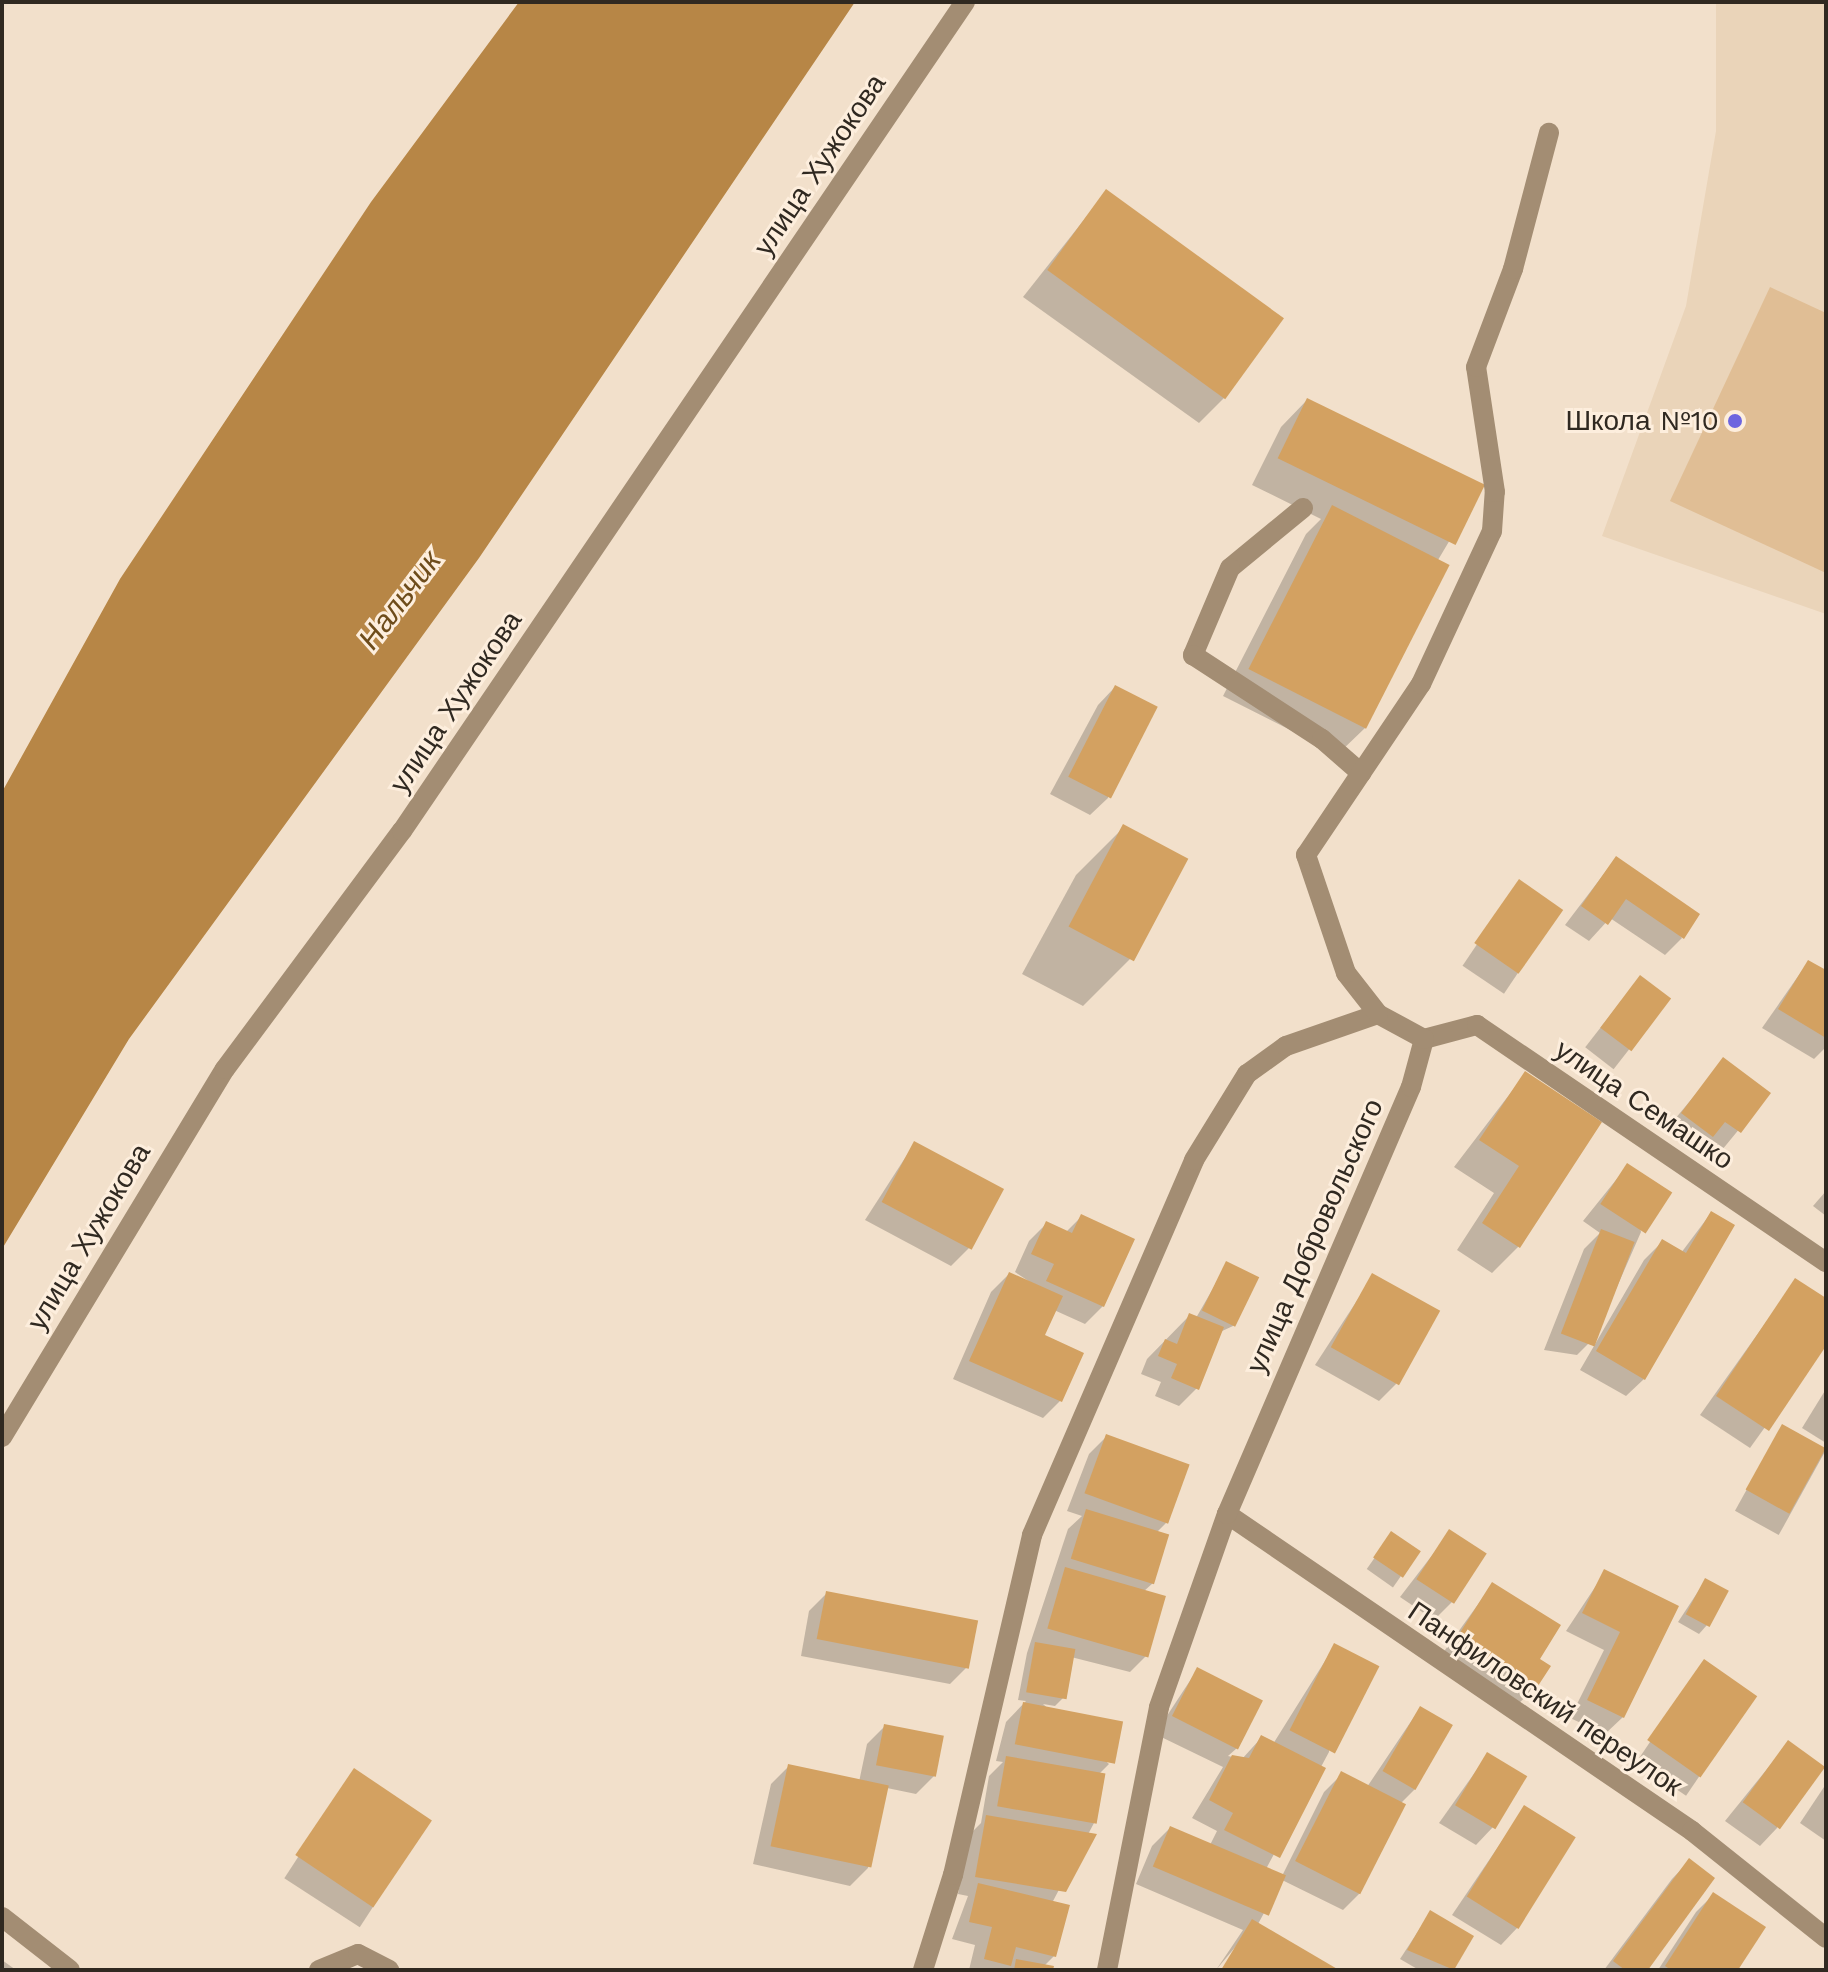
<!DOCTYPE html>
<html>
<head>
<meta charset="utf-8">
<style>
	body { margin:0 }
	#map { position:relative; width:1828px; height:1972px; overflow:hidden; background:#f2e0cb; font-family:"Work Sans",sans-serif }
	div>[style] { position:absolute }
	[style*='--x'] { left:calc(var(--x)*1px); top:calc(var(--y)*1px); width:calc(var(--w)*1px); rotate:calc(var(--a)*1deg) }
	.built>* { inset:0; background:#ead4b9 }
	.green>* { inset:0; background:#e0be95 }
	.water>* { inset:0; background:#b78646 }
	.shadow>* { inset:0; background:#0003; transform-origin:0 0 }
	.building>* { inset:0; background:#d3a161; transform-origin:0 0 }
	.minor>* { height:20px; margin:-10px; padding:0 10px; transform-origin:10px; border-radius:10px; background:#a38d73 }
	.dots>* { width:22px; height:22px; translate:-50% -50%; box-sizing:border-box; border:4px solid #fdeedd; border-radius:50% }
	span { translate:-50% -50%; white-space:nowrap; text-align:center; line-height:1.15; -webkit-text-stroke:6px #fdeedd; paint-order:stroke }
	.street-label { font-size:28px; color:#302921 }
	.poi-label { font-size:28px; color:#302921 }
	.right { translate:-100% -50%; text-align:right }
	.water-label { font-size:30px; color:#6e4c1b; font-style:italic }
	.frame { position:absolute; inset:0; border:4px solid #302921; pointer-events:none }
</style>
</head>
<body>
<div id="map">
	<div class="built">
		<div style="clip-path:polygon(1716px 2px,1826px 2px,1826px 614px,1602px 536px,1686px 306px,1716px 131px)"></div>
	</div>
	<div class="green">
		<div style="clip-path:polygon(1770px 287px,1826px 313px,1826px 573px,1670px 501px)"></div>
	</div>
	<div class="water">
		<div style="clip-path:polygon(519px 2px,855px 2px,479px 558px,129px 1039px,2px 1249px,2px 792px,120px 579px,371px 202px)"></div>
	</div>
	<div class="shadow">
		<div style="clip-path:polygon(1106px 192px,1226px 396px,1199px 423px,1023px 297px)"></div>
		<div style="clip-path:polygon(1307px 400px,1482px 486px,1438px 560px,1365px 728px,1338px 754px,1223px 696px,1306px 534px,1321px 519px,1252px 485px,1281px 427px)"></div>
		<div style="clip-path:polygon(1115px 687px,1108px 798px,1090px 815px,1050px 794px,1098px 705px)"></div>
		<div style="clip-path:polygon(1124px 827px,1131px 958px,1083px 1006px,1022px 974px,1076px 875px)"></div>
		<div style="clip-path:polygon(1616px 858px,1682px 938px,1665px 955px,1610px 918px,1589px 941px,1565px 925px)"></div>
		<div style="left:1519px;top:882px;width:50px;height:101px;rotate:34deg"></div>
		<div style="clip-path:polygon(1808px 962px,1826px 973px,1826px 1047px,1814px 1059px,1762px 1028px)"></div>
		<div style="left:1640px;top:977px;width:36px;height:89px;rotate:38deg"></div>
		<div style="clip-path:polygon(1724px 1060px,1768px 1094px,1722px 1150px,1707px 1139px,1694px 1153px,1665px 1131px)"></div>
		<div style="clip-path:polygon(1525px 1074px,1518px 1247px,1492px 1273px,1457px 1250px,1494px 1193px,1454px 1167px)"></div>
		<div style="clip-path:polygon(914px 1144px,969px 1248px,951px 1266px,865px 1220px)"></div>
		<div style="clip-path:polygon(1628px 1165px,1641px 1232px,1595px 1337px,1577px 1355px,1544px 1350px,1584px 1249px,1600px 1233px,1583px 1221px)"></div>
		<div style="clip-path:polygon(1826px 1191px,1826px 1216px,1813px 1206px)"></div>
		<div style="clip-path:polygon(1711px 1213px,1644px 1379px,1626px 1396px,1580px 1370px,1644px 1260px,1662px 1242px,1681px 1253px)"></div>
		<div style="clip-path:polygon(1081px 1217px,1103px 1306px,1085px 1324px,1054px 1310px,1043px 1336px,1060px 1401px,1043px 1418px,953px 1379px,991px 1292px,1009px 1274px,1036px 1286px,1015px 1272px,1029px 1241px,1047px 1223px,1066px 1232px)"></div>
		<div style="clip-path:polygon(1227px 1264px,1233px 1326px,1220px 1332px,1197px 1388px,1179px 1406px,1155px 1396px,1161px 1382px,1141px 1374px,1147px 1359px,1190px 1315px,1196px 1318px)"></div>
		<div style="clip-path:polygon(1373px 1276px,1396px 1384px,1379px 1401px,1315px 1365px)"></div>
		<div style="clip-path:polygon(1796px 1280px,1826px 1300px,1826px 1342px,1750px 1448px,1700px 1415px)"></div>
		<div style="clip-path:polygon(1826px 1389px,1826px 1443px,1802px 1428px)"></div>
		<div style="left:1782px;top:1426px;width:50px;height:97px;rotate:29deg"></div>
		<div style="clip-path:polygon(1107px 1436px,1166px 1523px,1156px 1533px,1153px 1583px,1143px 1592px,1148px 1654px,1130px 1672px,1071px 1657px,1063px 1698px,1055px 1706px,1043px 1704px,1109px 1764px,1098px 1775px,1094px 1823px,1052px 1903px,1054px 1956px,1044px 1966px,1051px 1970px,969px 1970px,975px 1945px,952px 1939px,968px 1896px,958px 1894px,969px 1835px,981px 1823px,989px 1776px,1003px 1762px,996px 1761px,1006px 1722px,1026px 1701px,1018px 1700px,1027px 1653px,1068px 1529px,1082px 1516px,1067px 1511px,1089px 1454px)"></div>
		<div style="clip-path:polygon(1450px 1532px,1452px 1602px,1434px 1620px,1400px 1597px)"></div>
		<div style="left:1392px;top:1533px;width:32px;height:44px;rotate:35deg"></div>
		<div style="clip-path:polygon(1605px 1572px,1677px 1607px,1623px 1717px,1605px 1734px,1570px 1718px,1604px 1650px,1566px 1631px)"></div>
		<div style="clip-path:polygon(1705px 1581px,1707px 1625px,1699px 1634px,1678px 1622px)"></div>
		<div style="clip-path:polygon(1492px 1585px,1537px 1659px,1535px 1688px,1517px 1705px,1440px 1657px)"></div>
		<div style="clip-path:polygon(826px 1594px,968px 1666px,950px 1684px,801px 1656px,809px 1611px)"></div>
		<div style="clip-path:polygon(1335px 1645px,1329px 1752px,1266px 1869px,1282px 1876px,1324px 1792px,1342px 1774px,1367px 1787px,1420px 1708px,1415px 1789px,1401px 1803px,1360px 1893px,1343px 1910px,1282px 1880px,1258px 1924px,1335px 1970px,1224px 1970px,1242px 1939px,1216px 1970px,1243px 1930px,1136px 1884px,1152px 1846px,1170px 1828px,1210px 1845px,1217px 1831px,1192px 1818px,1223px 1767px,1155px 1734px,1197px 1670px,1237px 1748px,1228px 1756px,1242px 1759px,1261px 1738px,1273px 1744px)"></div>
		<div style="left:1704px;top:1662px;width:60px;height:121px;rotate:34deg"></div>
		<div style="clip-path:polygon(885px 1726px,934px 1776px,916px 1794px,887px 1788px,868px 1868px,850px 1886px,753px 1864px,771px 1784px,789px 1766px,859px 1782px,867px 1744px)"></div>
		<div style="clip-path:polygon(1788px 1743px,1777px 1828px,1760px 1846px,1725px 1821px)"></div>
		<div style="clip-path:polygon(1488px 1754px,1493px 1827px,1476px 1845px,1439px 1823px)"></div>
		<div style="left:354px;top:1771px;width:90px;height:128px;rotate:33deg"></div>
		<div style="clip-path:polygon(1826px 1784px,1826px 1841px,1800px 1823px)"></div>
		<div style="clip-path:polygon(1525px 1807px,1518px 1927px,1501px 1945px,1452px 1915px)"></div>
		<div style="clip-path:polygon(1689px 1861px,1645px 1970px,1604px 1970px,1672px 1879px)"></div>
		<div style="clip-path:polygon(1713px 1895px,1736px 1970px,1658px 1970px,1696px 1912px)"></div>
		<div style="clip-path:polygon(1430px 1913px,1471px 1937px,1452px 1970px,1419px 1970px,1400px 1959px)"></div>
		<div style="clip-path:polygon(2px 1960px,16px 1970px,2px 1970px)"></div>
	</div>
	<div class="building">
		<div style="left:1106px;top:189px;width:220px;height:100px;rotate:36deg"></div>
		<div style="left:1307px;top:398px;width:198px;height:67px;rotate:26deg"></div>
		<div style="left:1332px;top:505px;width:132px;height:184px;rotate:27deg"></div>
		<div style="left:1115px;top:685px;width:48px;height:103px;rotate:27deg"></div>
		<div style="left:1123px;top:824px;width:74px;height:116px;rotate:28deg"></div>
		<div style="clip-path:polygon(1616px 856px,1700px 914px,1684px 939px,1626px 899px,1608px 925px,1581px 906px)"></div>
		<div style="left:1519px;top:879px;width:54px;height:78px;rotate:35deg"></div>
		<div style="clip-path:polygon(1808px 960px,1826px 970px,1826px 1038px,1778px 1009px)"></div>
		<div style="left:1640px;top:975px;width:39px;height:66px;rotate:37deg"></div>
		<div style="clip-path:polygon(1723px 1057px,1771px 1093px,1741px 1133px,1725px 1122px,1713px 1137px,1681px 1113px)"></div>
		<div style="clip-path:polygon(1525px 1071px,1602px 1122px,1520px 1248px,1482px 1223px,1519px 1166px,1479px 1140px)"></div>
		<div style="left:914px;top:1141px;width:102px;height:69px;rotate:28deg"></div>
		<div style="left:1627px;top:1163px;width:54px;height:49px;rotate:33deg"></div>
		<div style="clip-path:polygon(1711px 1211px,1735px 1225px,1645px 1380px,1596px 1351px,1662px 1239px,1686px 1253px)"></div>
		<div style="clip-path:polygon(1081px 1214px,1135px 1239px,1104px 1307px,1046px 1281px,1054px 1264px,1031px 1254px,1046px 1221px,1072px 1233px)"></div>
		<div style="left:1601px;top:1229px;width:36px;height:112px;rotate:21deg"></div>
		<div style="left:1226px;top:1261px;width:37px;height:55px;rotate:26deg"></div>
		<div style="clip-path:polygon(1009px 1272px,1063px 1296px,1045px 1335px,1084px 1353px,1062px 1402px,969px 1361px)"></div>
		<div style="left:1372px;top:1273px;width:78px;height:85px;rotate:29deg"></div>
		<div style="clip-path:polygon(1795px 1278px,1826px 1298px,1826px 1346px,1769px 1431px,1716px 1396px)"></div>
		<div style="clip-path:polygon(1189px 1313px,1224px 1327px,1199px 1390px,1171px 1378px,1177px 1364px,1158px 1356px,1165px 1339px,1177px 1344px)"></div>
		<div style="left:1782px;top:1424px;width:50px;height:75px;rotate:29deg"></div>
		<div style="left:1106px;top:1434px;width:89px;height:63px;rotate:20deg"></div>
		<div style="left:1086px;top:1509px;width:87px;height:52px;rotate:17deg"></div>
		<div style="left:1449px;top:1529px;width:45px;height:60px;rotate:33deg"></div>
		<div style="left:1391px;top:1531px;width:36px;height:32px;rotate:34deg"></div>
		<div style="left:1065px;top:1567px;width:105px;height:64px;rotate:16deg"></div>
		<div style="clip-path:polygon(1604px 1569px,1679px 1606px,1624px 1718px,1587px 1700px,1620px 1632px,1582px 1613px)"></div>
		<div style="left:1705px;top:1578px;width:27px;height:41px;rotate:28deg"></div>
		<div style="clip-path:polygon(1492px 1582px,1561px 1625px,1540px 1659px,1551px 1666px,1536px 1689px,1456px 1639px)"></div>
		<div style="left:826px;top:1591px;width:155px;height:49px;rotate:11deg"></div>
		<div style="left:1035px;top:1642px;width:41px;height:51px;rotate:10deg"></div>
		<div style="left:1334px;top:1643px;width:51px;height:98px;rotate:27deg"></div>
		<div style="left:1704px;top:1659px;width:65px;height:99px;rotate:35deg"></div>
		<div style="left:1197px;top:1667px;width:74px;height:55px;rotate:27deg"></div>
		<div style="left:1023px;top:1702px;width:102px;height:43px;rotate:11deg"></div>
		<div style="left:1420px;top:1706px;width:38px;height:75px;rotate:30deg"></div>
		<div style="left:884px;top:1724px;width:61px;height:42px;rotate:11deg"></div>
		<div style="clip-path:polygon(1261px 1735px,1326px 1768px,1280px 1858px,1224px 1830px,1233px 1813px,1209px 1800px,1232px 1755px,1249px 1758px)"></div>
		<div style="left:1788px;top:1740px;width:46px;height:77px;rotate:36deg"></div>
		<div style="left:1487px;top:1752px;width:47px;height:62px;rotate:31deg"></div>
		<div style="left:1006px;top:1756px;width:101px;height:51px;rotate:10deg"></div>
		<div style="left:788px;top:1764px;width:103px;height:84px;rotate:12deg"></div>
		<div style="left:354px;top:1768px;width:94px;height:105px;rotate:34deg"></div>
		<div style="left:1341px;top:1771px;width:73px;height:101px;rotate:27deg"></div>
		<div style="left:1524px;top:1805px;width:61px;height:108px;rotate:32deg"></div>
		<div style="clip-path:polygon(986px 1815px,1097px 1834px,1066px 1892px,975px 1877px)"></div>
		<div style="left:1170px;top:1826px;width:126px;height:44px;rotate:23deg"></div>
		<div style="clip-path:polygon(1689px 1858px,1715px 1878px,1648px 1970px,1625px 1970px,1613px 1961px)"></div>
		<div style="clip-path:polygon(978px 1883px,1070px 1905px,1056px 1957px,1016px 1947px,1011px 1966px,984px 1959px,992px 1927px,969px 1922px)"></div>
		<div style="clip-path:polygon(1713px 1892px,1766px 1927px,1738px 1970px,1671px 1970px,1665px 1966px)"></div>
		<div style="clip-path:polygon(1430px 1910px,1474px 1936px,1454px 1970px,1407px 1950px)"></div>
		<div style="clip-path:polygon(1252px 1919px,1339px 1970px,1221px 1970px)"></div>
		<div style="clip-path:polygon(1016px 1959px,1054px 1966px,1053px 1970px,1014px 1970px)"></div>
	</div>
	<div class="minor">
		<div style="--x:1303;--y:508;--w:94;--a:140.6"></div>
		<div style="--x:1230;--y:568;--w:95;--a:113"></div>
		<div style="--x:1193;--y:655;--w:154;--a:33.1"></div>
		<div style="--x:1322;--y:739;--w:52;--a:41.1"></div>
		<div style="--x:1424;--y:1039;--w:55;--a:-14.8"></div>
		<div style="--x:1477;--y:1025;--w:422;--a:34.2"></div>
		<div style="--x:2;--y:1437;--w:430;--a:-58.8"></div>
		<div style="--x:225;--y:1069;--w:297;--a:-53.4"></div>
		<div style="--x:402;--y:831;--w:1002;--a:-55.82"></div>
		<div style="--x:1227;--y:1514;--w:563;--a:34.28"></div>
		<div style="--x:1692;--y:1831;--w:171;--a:38.6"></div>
		<div style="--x:2;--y:1917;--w:86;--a:37.9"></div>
		<div style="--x:319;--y:1970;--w:42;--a:-22.3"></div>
		<div style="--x:358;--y:1954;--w:35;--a:27"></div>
		<div style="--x:923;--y:1970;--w:100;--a:-72.5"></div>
		<div style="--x:953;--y:1875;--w:349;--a:-76.9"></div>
		<div style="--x:1032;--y:1535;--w:408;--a:-66.6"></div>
		<div style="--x:1194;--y:1160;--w:101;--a:-58.4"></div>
		<div style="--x:1247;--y:1074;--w:48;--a:-35.7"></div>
		<div style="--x:1286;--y:1046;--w:97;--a:-19.2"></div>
		<div style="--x:1107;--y:1970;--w:268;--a:-78.8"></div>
		<div style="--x:1159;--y:1707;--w:205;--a:-70.6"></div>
		<div style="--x:1227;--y:1514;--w:465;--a:-66.7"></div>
		<div style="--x:1411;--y:1087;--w:50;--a:-74.8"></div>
		<div style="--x:1424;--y:1039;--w:52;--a:-151.5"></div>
		<div style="--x:1378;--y:1014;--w:52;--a:-128"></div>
		<div style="--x:1346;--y:973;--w:125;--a:-108.7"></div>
		<div style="--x:1306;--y:855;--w:206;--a:-56.1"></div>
		<div style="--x:1421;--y:684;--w:169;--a:-65.1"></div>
		<div style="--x:1492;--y:531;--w:39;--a:-86"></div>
		<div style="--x:1495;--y:492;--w:126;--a:-98.6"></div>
		<div style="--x:1476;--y:367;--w:105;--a:-69.3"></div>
		<div style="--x:1513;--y:269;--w:141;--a:-75.2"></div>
	</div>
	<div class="dots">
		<div style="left:1735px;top:421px;background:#6d65df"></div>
	</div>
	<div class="street-label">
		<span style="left:820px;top:165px;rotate:-56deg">улица Хужокова</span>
		<span style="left:456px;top:702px;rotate:-56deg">улица Хужокова</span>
		<span style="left:1644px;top:1105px;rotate:34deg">улица Семашко</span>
		<span style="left:1315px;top:1236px;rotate:-66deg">улица Добровольского</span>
		<span style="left:89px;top:1237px;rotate:-59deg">улица Хужокова</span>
		<span style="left:1545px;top:1699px;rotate:34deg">Панфиловский переулок</span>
	</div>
	<div class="poi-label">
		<span class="right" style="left:1719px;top:421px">Школа №10</span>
	</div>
	<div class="water-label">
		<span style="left:400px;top:600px;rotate:-53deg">Нальчик</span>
	</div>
	<div class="frame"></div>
</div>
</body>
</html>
